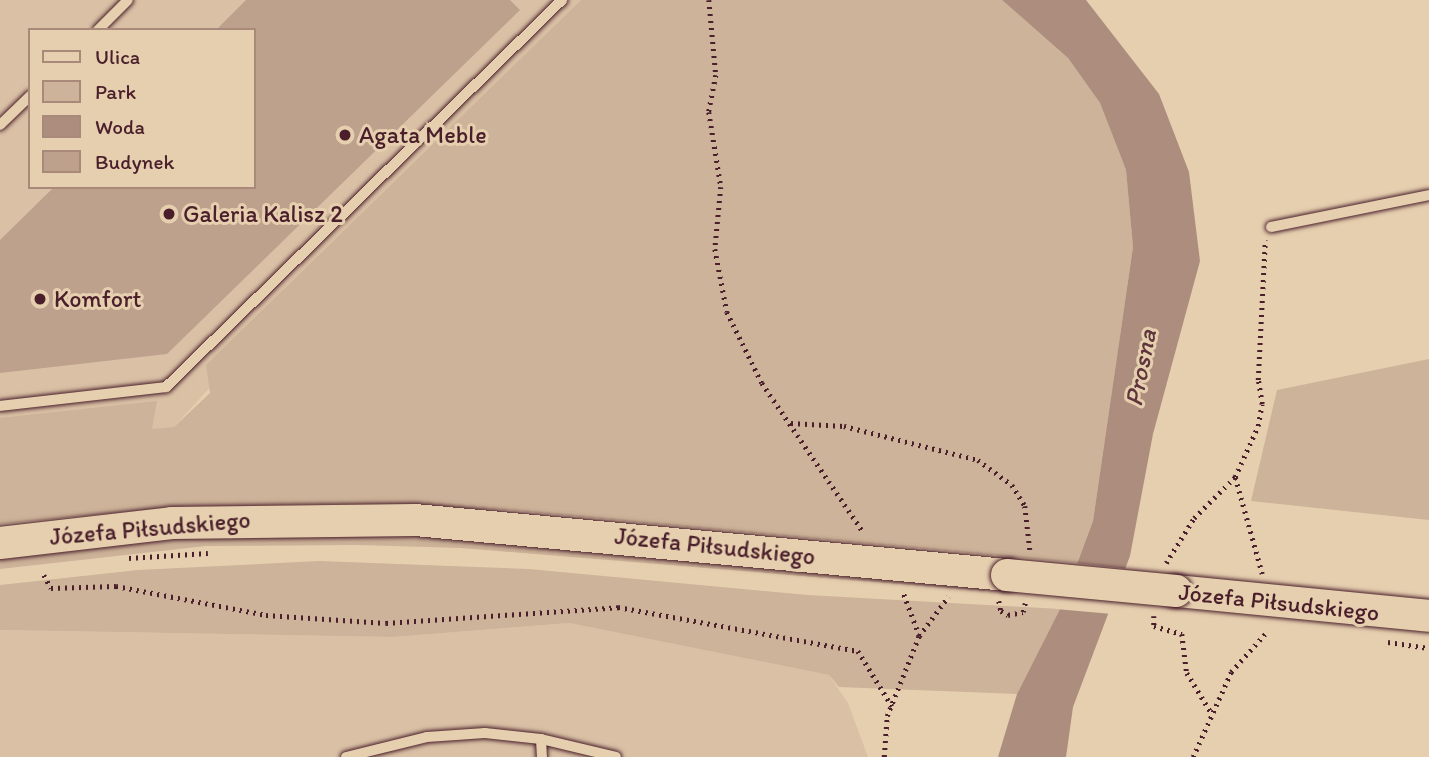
<!DOCTYPE html>
<html>
<head>
<meta charset="utf-8">
<style>
	body { margin:0 }
	#map { position:relative; width:1429px; height:757px; overflow:hidden; background:#e6cfaf; font-family:Itim,sans-serif }
	div>[style] { position:absolute }
	[style*='--x'] { left:calc(var(--x)*1px); top:calc(var(--y)*1px); width:calc(var(--w)*1px); rotate:calc(var(--a)*1deg) }
	.built>* { inset:0; background:#dac1a5 }
	.green>* { inset:0; background:#cdb399 }
	.water>* { inset:0; background:#ad8e7e }
	.pier>* { inset:0; background:#e6cfaf }
	.building>* { inset:0; background:#bda18d }
	.path>* { height:4.5px; margin-top:-2.25px; transform-origin:0; background:repeating-linear-gradient(90deg,#4a1f2b 0 2px,transparent 0 7px) }
	.roads { filter:drop-shadow(0 0 2px #4a1f2b) drop-shadow(0 0 2px #4a1f2b) }
	.lane>* { height:10px; margin:-5px; padding:0 5px; transform-origin:5px; border-radius:5px; background:#e6cfaf }
	.primary>* { height:32px; margin:-16px; padding:0 16px; transform-origin:16px; border-radius:16px; background:#e6cfaf }
	.bridges { filter:drop-shadow(0 0 2px #4a1f2b) drop-shadow(0 0 2px #4a1f2b) }
	.primary-bridge>* { height:32px; margin:-16px; padding:0 16px; transform-origin:16px; border-radius:16px; background:#e6cfaf }
	.dots>* { width:19px; height:19px; translate:-50% -50%; box-sizing:border-box; border:4px solid #e6cfaf; border-radius:50% }
	span { translate:-50% -50%; white-space:nowrap; text-align:center; line-height:1.15; -webkit-text-stroke:6px #e6cfaf; paint-order:stroke }
	.poi-label { font-size:24px; color:#4a1f2b }
	.left { translate:0 -50%; text-align:left }
	.street-label { font-size:24px; color:#4a1f2b }
	.water-label { font-size:26px; color:#5e353c; font-style:italic }
	.legend { position:absolute; left:28px; top:28px; width:228px; height:161px; box-sizing:border-box; background:#e6cfaf; border:2px solid #a8897a; margin:0; padding:9px 12px; list-style:none; font-size:21px; color:#4a1f2b }
	.legend li { display:flex; align-items:center; gap:14px; height:35px }
	.legend b { width:35px; border:2px solid #a8897a }
</style>
</head>
<body>
<div id="map">
	<div class="built">
		<div style="clip-path:polygon(evenodd,0 0,581px 0,406px 172px,174px 427px,0 465px,0 0,30px 30px,254px 30px,254px 187px,30px 187px,30px 30px)"></div>
		<div style="clip-path:polygon(569px 623px,829px 675px,848px 703px,868px 757px,0 757px,0 630px,393px 637px)"></div>
	</div>
	<div class="green">
		<div style="clip-path:polygon(581px 0,1002px 0,1068px 58px,1100px 103px,1126px 170px,1133px 247px,1093px 521px,1077px 563px,507px 510px,334px 504px,175px 507px,0 524px,0 418px,157px 401px,152px 429px,174px 427px,210px 393px,206px 365px)"></div>
		<div style="clip-path:polygon(1429px 359px,1429px 520px,1251px 501px,1277px 390px)"></div>
		<div style="clip-path:polygon(412px 534px,986px 586px,985px 591px,461px 548px,358px 545px,206px 546px,0 569px,0 557px,186px 537px)"></div>
		<div style="clip-path:polygon(319px 561px,529px 569px,808px 595px,1060px 609px,1017px 694px,839px 687px,829px 675px,569px 623px,393px 637px,0 630px,0 585px,138px 570px)"></div>
	</div>
	<div class="water">
		<div style="clip-path:polygon(1002px 0,1086px 0,1159px 94px,1189px 172px,1200px 261px,1153px 434px,1130px 556px,1073px 707px,1066px 757px,998px 757px,1017px 694px,1060px 609px,1093px 521px,1133px 247px,1126px 170px,1100px 103px,1068px 58px)"></div>
	</div>
	<div class="pier">
		<div style="clip-path:polygon(1074px 563px,1129px 569px,1112px 614px,1056px 609px)"></div>
	</div>
	<div class="building">
		<div style="clip-path:polygon(246px 0,510px 0,520px 10px,167px 354px,0 373px,0 240px,54px 187px,254px 187px,254px 30px,216px 30px)"></div>
	</div>
	<div class="path">
		<div style="--x:709;--y:0;--w:75;--a:84.7"></div>
		<div style="--x:716;--y:75;--w:38;--a:101"></div>
		<div style="--x:709;--y:112;--w:76;--a:80.9"></div>
		<div style="--x:721;--y:187;--w:62;--a:95.5"></div>
		<div style="--x:715;--y:249;--w:64;--a:79.2"></div>
		<div style="--x:727;--y:312;--w:79;--a:63.8"></div>
		<div style="--x:762;--y:383;--w:181;--a:55.8"></div>
		<div style="--x:791;--y:423;--w:53;--a:3.2"></div>
		<div style="--x:844;--y:426;--w:138;--a:14.2"></div>
		<div style="--x:978;--y:460;--w:42;--a:36.3"></div>
		<div style="--x:1012;--y:485;--w:25;--a:58"></div>
		<div style="--x:1025;--y:506;--w:44;--a:83.5"></div>
		<div style="--x:129;--y:558;--w:79;--a:-3.6"></div>
		<div style="--x:1166;--y:563;--w:53;--a:-58.1"></div>
		<div style="--x:1194;--y:518;--w:58;--a:-45"></div>
		<div style="--x:1262;--y:574;--w:101;--a:-105.6"></div>
		<div style="--x:1235;--y:477;--w:56;--a:-65.7"></div>
		<div style="--x:1258;--y:426;--w:22;--a:-80"></div>
		<div style="--x:1262;--y:404;--w:24;--a:-99"></div>
		<div style="--x:1258;--y:380;--w:140;--a:-87.1"></div>
		<div style="--x:44;--y:575;--w:15;--a:62"></div>
		<div style="--x:51;--y:588;--w:65;--a:-1.8"></div>
		<div style="--x:116;--y:586;--w:153;--a:10.9"></div>
		<div style="--x:266;--y:615;--w:120;--a:3.8"></div>
		<div style="--x:386;--y:623;--w:233;--a:-3.9"></div>
		<div style="--x:618;--y:607;--w:244;--a:10.4"></div>
		<div style="--x:858;--y:651;--w:65;--a:58.3"></div>
		<div style="--x:999;--y:601;--w:10;--a:79"></div>
		<div style="--x:1001;--y:611;--w:8;--a:30"></div>
		<div style="--x:1008;--y:615;--w:15;--a:-11"></div>
		<div style="--x:1023;--y:612;--w:9;--a:-77"></div>
		<div style="--x:1154;--y:616;--w:10;--a:90"></div>
		<div style="--x:1154;--y:626;--w:29;--a:16"></div>
		<div style="--x:1182;--y:634;--w:39;--a:83"></div>
		<div style="--x:1187;--y:673;--w:48;--a:58.6"></div>
		<div style="--x:919;--y:636;--w:49;--a:-53.4"></div>
		<div style="--x:1388;--y:642;--w:41;--a:8.3"></div>
		<div style="--x:884;--y:757;--w:41;--a:-85.8"></div>
		<div style="--x:887;--y:716;--w:86;--a:-68.2"></div>
		<div style="--x:919;--y:636;--w:46;--a:-110.4"></div>
		<div style="--x:1193;--y:757;--w:93;--a:-65.9"></div>
		<div style="--x:1231;--y:672;--w:51;--a:-48.2"></div>
	</div>
	<div class="roads">
		<div class="lane">
			<div style="--x:98;--y:30;--w:42;--a:-45"></div>
			<div style="--x:0;--y:125;--w:42;--a:-44"></div>
			<div style="--x:1271;--y:227;--w:161;--a:-11.4"></div>
			<div style="--x:0;--y:406;--w:167;--a:-6.5"></div>
			<div style="--x:166;--y:387;--w:554;--a:-44.34"></div>
			<div style="--x:541;--y:739;--w:18;--a:87"></div>
			<div style="--x:346;--y:757;--w:83;--a:-13.9"></div>
			<div style="--x:427;--y:737;--w:58;--a:-3.9"></div>
			<div style="--x:485;--y:733;--w:56;--a:6.1"></div>
			<div style="--x:541;--y:739;--w:77;--a:13.5"></div>
		</div>
		<div class="primary">
			<div style="--x:0;--y:543;--w:173;--a:-6.6"></div>
			<div style="--x:172;--y:523;--w:243;--a:-0.7"></div>
			<div style="--x:415;--y:520;--w:595;--a:5.31"></div>
			<div style="--x:1176;--y:591;--w:254;--a:5.6"></div>
		</div>
	</div>
	<div class="bridges">
		<div class="primary-bridge">
			<div style="--x:1007;--y:575;--w:170;--a:5.4"></div>
		</div>
	</div>
	<div class="dots">
		<div style="left:345px;top:135px;background:#4a1f2b"></div>
		<div style="left:169px;top:214px;background:#4a1f2b"></div>
		<div style="left:40px;top:299px;background:#4a1f2b"></div>
	</div>
	<div class="poi-label">
		<span class="left" style="left:359px;top:135px">Agata Meble</span>
		<span class="left" style="left:183px;top:214px">Galeria Kalisz 2</span>
		<span class="left" style="left:54px;top:299px">Komfort</span>
	</div>
	<div class="street-label">
		<span style="left:150px;top:528px;rotate:-5deg">Józefa Piłsudskiego</span>
		<span style="left:715px;top:546px;rotate:6deg">Józefa Piłsudskiego</span>
		<span style="left:1279px;top:602px;rotate:6deg">Józefa Piłsudskiego</span>
	</div>
	<div class="water-label">
		<span style="left:1141px;top:368px;rotate:-79deg">Prosna</span>
	</div>
	<ul class="legend">
	<li><b style="height:9px;background:#e6cfaf"></b>Ulica</li>
	<li><b style="height:19px;background:#cdb399"></b>Park</li>
	<li><b style="height:19px;background:#ad8e7e"></b>Woda</li>
	<li><b style="height:19px;background:#bda18d"></b>Budynek</li>
	</ul>
</div>
</body>
</html>
